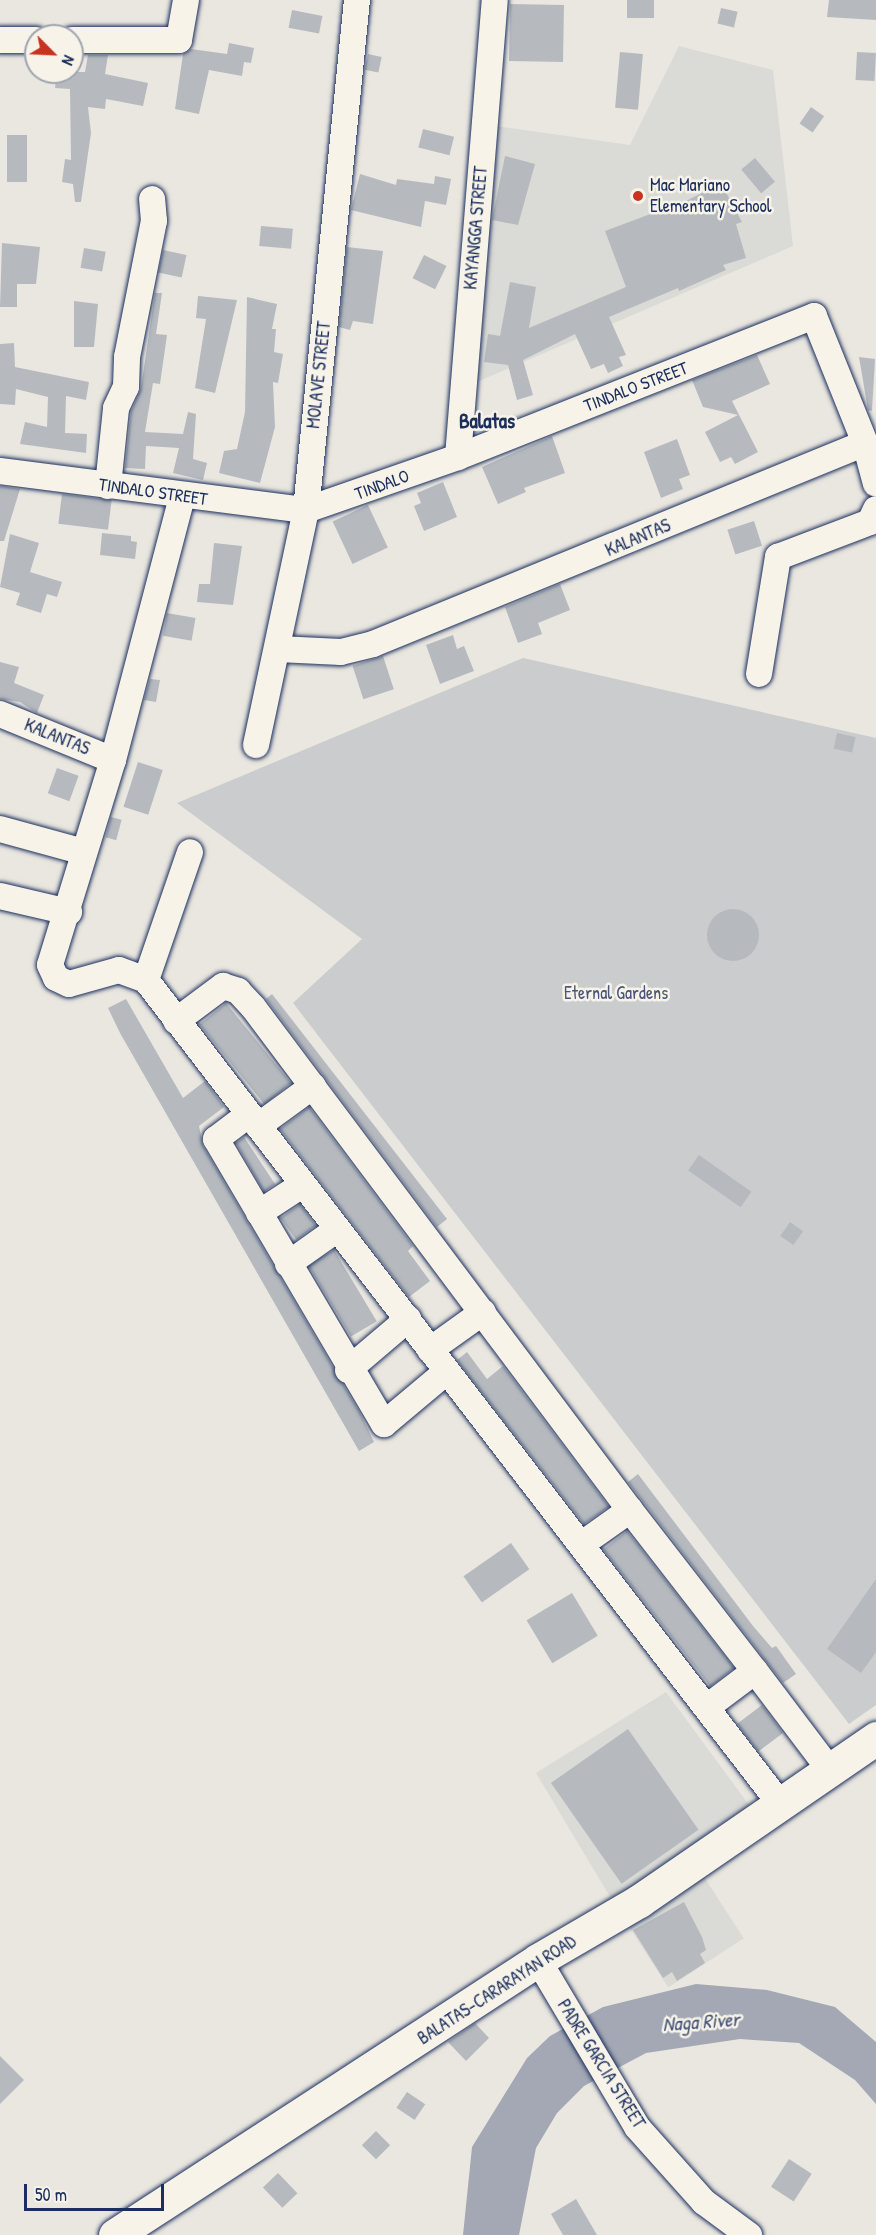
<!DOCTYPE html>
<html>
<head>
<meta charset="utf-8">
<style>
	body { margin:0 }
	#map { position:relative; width:876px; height:2235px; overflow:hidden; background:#eae7e0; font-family:"Patrick Hand",sans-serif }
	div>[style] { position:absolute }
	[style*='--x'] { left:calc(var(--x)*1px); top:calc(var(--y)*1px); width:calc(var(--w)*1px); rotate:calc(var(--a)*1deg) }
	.built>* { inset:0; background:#dadad6; transform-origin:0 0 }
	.green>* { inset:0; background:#cbcccd }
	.water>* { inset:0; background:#a3a8b4 }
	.building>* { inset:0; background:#b6babf; transform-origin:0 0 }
	.round { border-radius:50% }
	.roads { filter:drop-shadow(0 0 2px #1b2f5e) drop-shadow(0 0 2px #1b2f5e) }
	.minor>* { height:26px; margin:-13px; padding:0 13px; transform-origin:13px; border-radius:13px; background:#f7f3e8 }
	.major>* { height:33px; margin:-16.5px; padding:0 16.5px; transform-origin:16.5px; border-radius:16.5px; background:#f7f3e8 }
	.dots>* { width:16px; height:16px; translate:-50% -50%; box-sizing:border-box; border:3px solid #f7f3e8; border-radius:50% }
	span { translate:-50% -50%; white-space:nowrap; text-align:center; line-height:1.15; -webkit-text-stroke:5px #f7f3e8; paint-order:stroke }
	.poi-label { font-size:18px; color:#1b2f5e }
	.left { translate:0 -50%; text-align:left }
	.street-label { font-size:18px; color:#1b2f5e }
	.park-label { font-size:18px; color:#47567a }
	.water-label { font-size:20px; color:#445378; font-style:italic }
	.quarter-label { font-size:21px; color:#1b2f5e; font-weight:700 }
	.north { position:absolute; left:24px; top:24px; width:60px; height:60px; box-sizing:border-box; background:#f7f3e8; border:2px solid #9fa5b1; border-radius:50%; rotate:114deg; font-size:16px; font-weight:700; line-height:24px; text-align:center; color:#1b2f5e }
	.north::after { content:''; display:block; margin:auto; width:21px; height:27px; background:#c8321e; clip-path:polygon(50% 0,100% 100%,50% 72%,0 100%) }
	.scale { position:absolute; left:24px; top:2184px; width:140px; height:27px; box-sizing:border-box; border:3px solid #1b2f5e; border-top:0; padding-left:8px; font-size:18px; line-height:21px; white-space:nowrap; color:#1b2f5e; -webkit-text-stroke:4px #f7f3e8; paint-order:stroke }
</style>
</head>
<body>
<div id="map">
	<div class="built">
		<div style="clip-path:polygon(679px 46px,773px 70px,793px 246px,472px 384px,495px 126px,630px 145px)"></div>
		<div style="clip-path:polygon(666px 1692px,749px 1805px,615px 1905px,536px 1773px)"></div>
		<div style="left:704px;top:1877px;width:73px;height:90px;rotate:57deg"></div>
	</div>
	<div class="green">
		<div style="clip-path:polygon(523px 658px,876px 738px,876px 1705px,849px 1724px,293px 1003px,362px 939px,177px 803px)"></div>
	</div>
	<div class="water">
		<div style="clip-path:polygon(696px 1984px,767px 1990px,835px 2007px,876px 2042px,876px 2104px,855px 2080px,799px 2043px,740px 2039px,646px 2053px,584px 2086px,557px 2113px,536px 2148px,519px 2235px,463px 2235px,472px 2147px,527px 2058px,550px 2036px,603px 2007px)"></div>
	</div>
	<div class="building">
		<div style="left:627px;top:0;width:27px;height:18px"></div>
		<div style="clip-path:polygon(829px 0,876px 0,876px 20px,827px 17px)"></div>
		<div style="left:510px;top:4px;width:54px;height:57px;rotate:1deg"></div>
		<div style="left:721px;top:8px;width:17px;height:16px;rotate:13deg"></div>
		<div style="left:292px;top:10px;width:31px;height:18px;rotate:11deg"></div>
		<div style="clip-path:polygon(229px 43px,254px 48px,251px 63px,244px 62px,242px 76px,209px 70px,199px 114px,175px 109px,183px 54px,191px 49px,227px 54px)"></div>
		<div style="left:620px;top:52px;width:23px;height:56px;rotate:5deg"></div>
		<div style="left:857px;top:52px;width:19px;height:28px;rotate:3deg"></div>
		<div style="left:368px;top:54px;width:14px;height:16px;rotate:12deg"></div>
		<div style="clip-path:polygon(88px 55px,108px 55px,105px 74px,148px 83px,143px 106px,106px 99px,105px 109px,88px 107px,91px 133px,81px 202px,75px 202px,73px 184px,62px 182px,65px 159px,71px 160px,70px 89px,55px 88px,57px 72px,85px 72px)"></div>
		<div style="left:811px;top:107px;width:16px;height:20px;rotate:35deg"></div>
		<div style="left:423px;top:129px;width:32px;height:19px;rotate:14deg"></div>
		<div style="left:7px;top:135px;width:20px;height:47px"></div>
		<div style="clip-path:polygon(505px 156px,535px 164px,518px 225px,492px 220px)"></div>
		<div style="left:755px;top:158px;width:31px;height:18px;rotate:50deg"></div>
		<div style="clip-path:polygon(360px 174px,396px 185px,397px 179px,434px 184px,435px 176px,451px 179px,446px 205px,425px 201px,421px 227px,351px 210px)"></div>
		<div style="clip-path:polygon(721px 183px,742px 222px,736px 224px,746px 258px,723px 265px,726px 270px,679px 291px,678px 288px,609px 317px,626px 355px,619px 357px,623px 366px,608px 373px,604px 364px,591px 369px,575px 334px,523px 360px,533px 395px,517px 400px,508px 365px,484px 362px,488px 334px,500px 336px,510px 282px,536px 287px,529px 328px,626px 287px,605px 231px,688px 200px)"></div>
		<div style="left:261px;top:226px;width:32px;height:20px;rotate:5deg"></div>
		<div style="clip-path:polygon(2px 243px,40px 247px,36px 284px,17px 284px,17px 307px,0 307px)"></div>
		<div style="clip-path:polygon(347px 247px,383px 251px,373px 324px,353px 321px,350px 330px,339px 327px)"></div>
		<div style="left:84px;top:248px;width:22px;height:20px;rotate:10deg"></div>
		<div style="left:163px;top:250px;width:24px;height:23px;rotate:12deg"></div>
		<div style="left:424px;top:255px;width:25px;height:26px;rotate:26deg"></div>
		<div style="clip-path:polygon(155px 293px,162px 293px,156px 334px,167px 335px,160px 384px,153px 383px,145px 432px,183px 434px,188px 412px,196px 414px,193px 459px,207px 463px,203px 480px,173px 473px,179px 448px,146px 446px,145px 469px,125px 468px,131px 412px,141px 388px)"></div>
		<div style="clip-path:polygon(198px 296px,237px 300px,215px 393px,195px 388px,206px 319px,196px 318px)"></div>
		<div style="clip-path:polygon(247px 297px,277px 304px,272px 329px,276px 329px,274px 352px,283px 354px,278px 383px,273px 382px,275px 427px,260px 483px,219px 473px,224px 451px,237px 449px,245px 412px)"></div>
		<div style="clip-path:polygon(74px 301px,98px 304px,94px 347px,74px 347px)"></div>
		<div style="clip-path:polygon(14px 343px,15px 367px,89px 382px,86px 400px,66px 396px,65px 433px,87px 434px,86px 453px,20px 444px,25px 422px,47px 427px,48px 397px,16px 389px,15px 405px,0 404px,0 344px)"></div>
		<div style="clip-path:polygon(757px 355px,770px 384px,732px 401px,758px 452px,735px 464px,731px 457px,720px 462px,705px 432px,738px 415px,703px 407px,692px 380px)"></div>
		<div style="clip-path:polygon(859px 357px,875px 359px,872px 411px,868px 410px)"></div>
		<div style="clip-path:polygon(552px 436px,565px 473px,524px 488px,526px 492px,498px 504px,482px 467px)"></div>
		<div style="clip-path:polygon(677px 439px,690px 475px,679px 479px,683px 489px,661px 498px,644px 452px)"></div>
		<div style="clip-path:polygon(443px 482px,457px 517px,424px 531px,414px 506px,421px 503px,417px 493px)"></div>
		<div style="clip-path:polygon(0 486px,20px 489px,4px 541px,0 541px)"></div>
		<div style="left:62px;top:494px;width:50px;height:30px;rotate:7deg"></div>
		<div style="left:368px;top:505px;width:47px;height:39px;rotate:65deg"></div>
		<div style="left:754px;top:521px;width:26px;height:28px;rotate:72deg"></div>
		<div style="clip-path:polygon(102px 533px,131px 536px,131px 541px,137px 542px,135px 559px,100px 555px)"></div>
		<div style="clip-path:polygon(10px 534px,39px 543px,30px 572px,62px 582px,57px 597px,47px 594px,41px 613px,16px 605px,20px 593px,0 587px)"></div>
		<div style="clip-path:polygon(214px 543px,242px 546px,233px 605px,197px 602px,199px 584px,210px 584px)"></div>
		<div style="clip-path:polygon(560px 584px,570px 610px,538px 623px,542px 634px,518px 643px,505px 607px)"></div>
		<div style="left:167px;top:613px;width:29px;height:23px;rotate:10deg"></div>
		<div style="clip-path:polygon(453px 635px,457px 649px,464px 646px,474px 671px,440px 684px,426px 645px)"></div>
		<div style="left:383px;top:656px;width:35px;height:32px;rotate:72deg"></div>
		<div style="clip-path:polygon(0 662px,19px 667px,14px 683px,44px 695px,37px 713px,20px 702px,0 699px)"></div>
		<div style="clip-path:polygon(150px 679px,160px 680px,156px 702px,144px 700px)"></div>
		<div style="left:837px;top:733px;width:19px;height:16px;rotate:12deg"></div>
		<div style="left:138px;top:762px;width:26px;height:47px;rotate:18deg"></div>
		<div style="left:57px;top:768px;width:23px;height:27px;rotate:20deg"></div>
		<div style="left:111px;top:817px;width:11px;height:21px;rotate:15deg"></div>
		<div class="round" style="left:707px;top:909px;width:52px;height:52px"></div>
		<div style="clip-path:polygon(272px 994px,447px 1219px,437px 1227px,266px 999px)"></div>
		<div style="clip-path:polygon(126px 999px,183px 1098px,205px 1081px,224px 1107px,199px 1126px,203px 1146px,360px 1413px,374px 1442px,359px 1451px,120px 1033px,108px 1008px)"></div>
		<div style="left:226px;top:1003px;width:103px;height:34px;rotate:51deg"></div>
		<div style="clip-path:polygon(309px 1107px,413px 1246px,408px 1251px,430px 1281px,409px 1297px,280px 1129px)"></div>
		<div style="clip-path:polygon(244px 1137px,275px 1184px,264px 1192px,236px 1143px)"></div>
		<div style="left:699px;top:1155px;width:64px;height:19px;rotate:35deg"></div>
		<div style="left:300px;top:1204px;width:27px;height:24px;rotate:54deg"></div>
		<div style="left:790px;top:1222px;width:16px;height:17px;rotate:35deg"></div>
		<div style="left:334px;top:1250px;width:83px;height:30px;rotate:59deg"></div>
		<div style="clip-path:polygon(467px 1352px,487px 1379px,503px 1366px,609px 1507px,584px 1524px,457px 1360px)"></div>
		<div style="clip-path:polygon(638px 1474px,753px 1626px,772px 1648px,776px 1646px,796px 1674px,783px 1683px,628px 1482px)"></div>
		<div style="left:627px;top:1531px;width:174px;height:30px;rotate:52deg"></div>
		<div style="left:511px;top:1543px;width:32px;height:58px;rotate:55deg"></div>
		<div style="clip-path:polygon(876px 1579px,876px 1652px,861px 1673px,827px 1649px)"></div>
		<div style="left:572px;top:1593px;width:50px;height:53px;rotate:59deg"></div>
		<div style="left:762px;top:1705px;width:35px;height:31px;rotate:53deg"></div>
		<div style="left:628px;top:1729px;width:123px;height:94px;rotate:55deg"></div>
		<div style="clip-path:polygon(684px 1902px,702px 1937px,706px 1950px,700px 1954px,705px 1963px,677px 1981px,672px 1972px,663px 1978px,633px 1930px)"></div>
		<div style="clip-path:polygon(475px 2023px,489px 2038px,466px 2061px,448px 2042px)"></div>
		<div style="clip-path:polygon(0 2056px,24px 2080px,0 2104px)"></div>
		<div style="left:407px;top:2092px;width:22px;height:19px;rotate:34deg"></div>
		<div style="left:376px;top:2131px;width:20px;height:20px;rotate:45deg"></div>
		<div style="left:789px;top:2159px;width:27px;height:33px;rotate:33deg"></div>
		<div style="left:278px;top:2173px;width:28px;height:21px;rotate:46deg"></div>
		<div style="clip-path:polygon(576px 2199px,597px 2235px,563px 2235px,551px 2214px)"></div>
	</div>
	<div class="roads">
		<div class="minor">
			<div style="--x:0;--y:40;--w:36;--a:0"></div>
			<div style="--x:72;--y:40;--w:107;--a:0"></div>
			<div style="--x:179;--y:40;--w:41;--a:-80.1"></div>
			<div style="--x:458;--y:457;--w:458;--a:-85.4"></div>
			<div style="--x:0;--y:471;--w:308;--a:7.3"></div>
			<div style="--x:306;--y:510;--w:161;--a:-19.2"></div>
			<div style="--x:458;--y:457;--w:383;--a:-21.6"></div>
			<div style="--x:814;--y:316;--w:137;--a:68.1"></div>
			<div style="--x:865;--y:443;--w:42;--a:75"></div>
			<div style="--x:108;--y:486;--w:78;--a:-84.1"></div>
			<div style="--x:116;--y:408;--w:23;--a:-65"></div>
			<div style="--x:126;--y:387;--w:30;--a:-88"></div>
			<div style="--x:127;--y:357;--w:139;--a:-78.8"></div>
			<div style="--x:154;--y:221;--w:22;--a:-95"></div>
			<div style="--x:182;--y:497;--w:272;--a:104.7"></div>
			<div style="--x:113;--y:760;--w:214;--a:107.1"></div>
			<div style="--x:50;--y:965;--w:14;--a:65"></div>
			<div style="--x:56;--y:978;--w:14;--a:25"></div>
			<div style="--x:69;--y:984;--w:52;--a:-15.6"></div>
			<div style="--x:119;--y:970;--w:29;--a:20"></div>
			<div style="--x:146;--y:980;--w:1036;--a:52.41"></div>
			<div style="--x:278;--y:649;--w:63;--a:2.7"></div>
			<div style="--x:341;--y:652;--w:33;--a:-14"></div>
			<div style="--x:373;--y:644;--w:531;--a:-22.22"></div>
			<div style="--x:759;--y:674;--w:119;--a:-80.8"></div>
			<div style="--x:778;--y:557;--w:98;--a:-20.8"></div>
			<div style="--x:870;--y:522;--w:14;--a:-65"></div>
			<div style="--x:0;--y:714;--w:122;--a:22.2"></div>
			<div style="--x:256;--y:745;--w:240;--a:-78"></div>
			<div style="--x:306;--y:510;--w:513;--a:-84.29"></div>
			<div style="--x:0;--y:829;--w:87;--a:15.3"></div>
			<div style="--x:0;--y:896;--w:71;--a:13.1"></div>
			<div style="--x:146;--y:980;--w:135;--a:-71"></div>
			<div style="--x:176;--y:1021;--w:59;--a:-36.7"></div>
			<div style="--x:223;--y:986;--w:16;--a:18"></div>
			<div style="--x:238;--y:991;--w:22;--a:47"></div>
			<div style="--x:253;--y:1007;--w:629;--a:53.15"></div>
			<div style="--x:248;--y:1115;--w:40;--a:143"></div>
			<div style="--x:216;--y:1139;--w:331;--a:59.5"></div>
			<div style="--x:384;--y:1424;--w:81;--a:-40"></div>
			<div style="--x:258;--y:1126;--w:68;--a:-36"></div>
			<div style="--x:259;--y:1213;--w:51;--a:-33.1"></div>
			<div style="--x:288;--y:1264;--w:59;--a:-35.3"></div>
			<div style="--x:430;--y:1350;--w:65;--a:-35.6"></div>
			<div style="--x:348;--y:1370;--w:79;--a:-40.4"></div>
			<div style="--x:582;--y:1544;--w:59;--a:-35.3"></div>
			<div style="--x:630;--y:1510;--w:204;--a:52.2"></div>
			<div style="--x:755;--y:1671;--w:60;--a:143.1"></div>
			<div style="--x:755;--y:1671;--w:124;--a:52.9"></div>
			<div style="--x:538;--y:1960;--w:194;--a:59.3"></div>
			<div style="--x:637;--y:2127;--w:101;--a:48.2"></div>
			<div style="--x:704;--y:2202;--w:56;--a:36.3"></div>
		</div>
		<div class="major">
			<div style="--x:115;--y:2235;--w:505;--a:-33.03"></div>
			<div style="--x:538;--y:1960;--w:117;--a:-30.3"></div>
			<div style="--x:639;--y:1901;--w:288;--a:-34.5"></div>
		</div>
	</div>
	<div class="dots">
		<div style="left:638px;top:196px;background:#c8321e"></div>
	</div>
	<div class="poi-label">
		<span class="left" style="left:650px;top:196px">Mac Mariano<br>Elementary School</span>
	</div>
	<div class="street-label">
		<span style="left:476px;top:228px;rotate:-85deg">KAYANGGA STREET</span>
		<span style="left:319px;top:375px;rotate:-84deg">MOLAVE STREET</span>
		<span style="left:636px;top:387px;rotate:-21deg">TINDALO STREET</span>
		<span style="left:382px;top:485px;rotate:-20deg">TINDALO</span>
		<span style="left:153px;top:492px;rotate:8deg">TINDALO STREET</span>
		<span style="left:638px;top:538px;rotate:-23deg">KALANTAS</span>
		<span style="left:57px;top:737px;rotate:22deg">KALANTAS</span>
		<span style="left:497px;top:1990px;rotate:-33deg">BALATAS-CARARAYAN ROAD</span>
		<span style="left:601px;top:2064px;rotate:58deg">PADRE GARCIA STREET</span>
	</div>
	<div class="park-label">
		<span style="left:616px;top:993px">Eternal Gardens</span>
	</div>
	<div class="water-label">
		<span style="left:701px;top:2021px;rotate:-4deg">Naga River</span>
	</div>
	<div class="quarter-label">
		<span style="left:487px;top:421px">Balatas</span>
	</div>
	<div class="north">N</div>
	<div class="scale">50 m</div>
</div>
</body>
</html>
